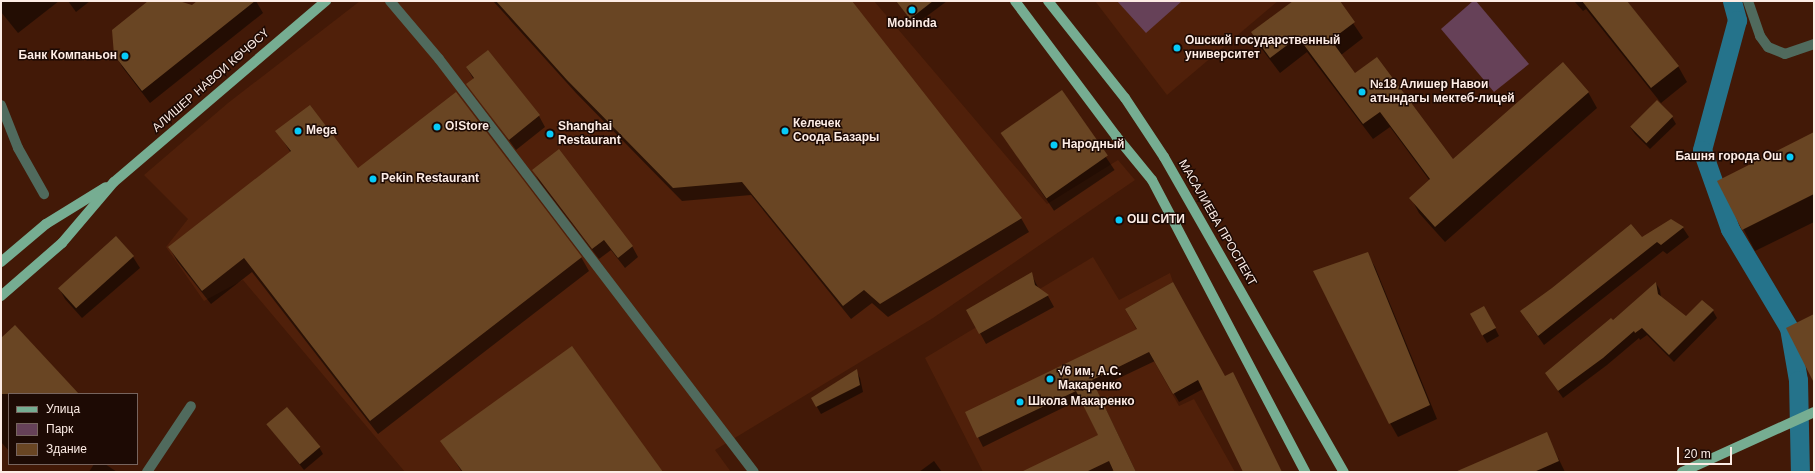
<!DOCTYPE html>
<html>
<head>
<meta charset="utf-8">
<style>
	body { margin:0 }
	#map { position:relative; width:1815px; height:473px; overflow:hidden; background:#421907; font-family:Arial,sans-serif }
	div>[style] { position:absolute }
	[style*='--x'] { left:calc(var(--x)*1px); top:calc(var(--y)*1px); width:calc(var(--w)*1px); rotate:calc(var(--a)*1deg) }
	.built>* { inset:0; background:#50200a }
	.green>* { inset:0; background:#664158 }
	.shadow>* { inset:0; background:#0007; transform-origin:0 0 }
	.canal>* { height:19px; margin:-9.5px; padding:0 9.5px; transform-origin:9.5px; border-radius:9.5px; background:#25738b }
	.building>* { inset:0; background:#694523; transform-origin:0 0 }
	.minor>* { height:10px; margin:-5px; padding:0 5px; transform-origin:5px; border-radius:5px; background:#506a5d }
	.major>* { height:10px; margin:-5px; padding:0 5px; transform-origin:5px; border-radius:5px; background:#76ad92 }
	.dots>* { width:11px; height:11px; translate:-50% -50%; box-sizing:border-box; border:2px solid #1d0a04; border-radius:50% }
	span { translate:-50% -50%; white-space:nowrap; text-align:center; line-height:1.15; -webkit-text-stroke:3px #1d0a04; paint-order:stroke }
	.poi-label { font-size:12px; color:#fdece5; font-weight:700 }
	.left { translate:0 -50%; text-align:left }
	.right { translate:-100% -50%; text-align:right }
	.street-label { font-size:12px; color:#fdece5 }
	.frame { position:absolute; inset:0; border:2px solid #fdece5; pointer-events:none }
	.legend { position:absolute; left:8px; top:393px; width:130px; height:72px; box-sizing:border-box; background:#1d0a04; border:1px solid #77645e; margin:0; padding:5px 7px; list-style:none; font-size:12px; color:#fdece5 }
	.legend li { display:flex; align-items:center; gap:8px; height:20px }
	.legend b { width:20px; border:1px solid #77645e }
	.scale { position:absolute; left:1677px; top:447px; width:55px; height:18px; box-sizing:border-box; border:2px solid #fdece5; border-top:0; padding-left:5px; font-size:12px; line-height:14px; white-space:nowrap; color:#fdece5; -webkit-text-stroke:3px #1d0a04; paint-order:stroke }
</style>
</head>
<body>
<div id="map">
	<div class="built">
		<div style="clip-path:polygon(360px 1px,874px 1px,1047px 204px,1118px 160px,1135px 180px,933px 318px,715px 450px,731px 472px,405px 472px,243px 280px,204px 301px,166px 247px,188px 219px,144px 175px,228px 103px)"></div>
		<div style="clip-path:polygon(1095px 1px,1278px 1px,1167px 95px)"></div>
		<div style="clip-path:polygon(1093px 257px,1119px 300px,1170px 273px,1173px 282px,1125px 309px,1179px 406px,1194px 399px,1235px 472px,983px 472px,925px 358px)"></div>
	</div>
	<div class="green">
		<div style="clip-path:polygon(1117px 1px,1182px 1px,1146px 33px)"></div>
		<div style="clip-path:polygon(1473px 1px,1476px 1px,1529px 64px,1494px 92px,1441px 29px)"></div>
	</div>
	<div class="shadow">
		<div style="clip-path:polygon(1px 1px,59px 1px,18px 33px,1px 12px)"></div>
		<div style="clip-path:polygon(68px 1px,90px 1px,76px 12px)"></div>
		<div style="clip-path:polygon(150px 1px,176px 1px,202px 9px,196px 1px,256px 1px,263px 13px,150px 103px,123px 68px,115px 55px)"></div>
		<div style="clip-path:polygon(493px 1px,851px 1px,1021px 218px,1029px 232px,888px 317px,872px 303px,851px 319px,751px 195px,682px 201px,576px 93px)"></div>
		<div style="clip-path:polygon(896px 1px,947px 1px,915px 25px)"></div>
		<div style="clip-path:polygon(1294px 1px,1338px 1px,1363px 38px,1341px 55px,1355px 74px,1453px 160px,1588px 92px,1597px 108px,1445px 242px,1419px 213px,1411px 198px,1430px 181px,1390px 127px,1373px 139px,1307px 52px,1280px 73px,1261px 48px,1252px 32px)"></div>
		<div style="clip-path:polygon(1574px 1px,1626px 1px,1678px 66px,1687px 82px,1661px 103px,1586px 9px,1583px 11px)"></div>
		<div style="clip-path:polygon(487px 51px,539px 116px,545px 127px,516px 150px,468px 84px,474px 80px,467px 68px)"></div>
		<div style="left:1062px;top:92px;width:94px;height:73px;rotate:56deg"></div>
		<div style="clip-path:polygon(1672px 117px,1676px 124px,1650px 149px,1635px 134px,1630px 127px)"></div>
		<div style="clip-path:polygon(277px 131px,358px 169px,581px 257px,589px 271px,378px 434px,252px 272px,211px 304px,177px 261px,169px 247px,291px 153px)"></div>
		<div style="clip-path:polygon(1814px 134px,1814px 222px,1755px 251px,1719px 182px)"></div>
		<div style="clip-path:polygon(533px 170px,632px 246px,638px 257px,625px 268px,611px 250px,599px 259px,539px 181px)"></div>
		<div style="clip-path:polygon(1671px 220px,1683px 228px,1689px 237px,1667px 254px,1663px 251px,1544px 345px,1527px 321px,1642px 238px)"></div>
		<div style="clip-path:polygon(116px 238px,133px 257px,140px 268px,82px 318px,65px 299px,59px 288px)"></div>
		<div style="clip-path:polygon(1367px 253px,1375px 267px,1437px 419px,1398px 437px,1390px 423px)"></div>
		<div style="clip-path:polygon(1031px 274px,1039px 289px,1048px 296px,1054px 307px,986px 344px,968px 311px)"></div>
		<div style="clip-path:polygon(1656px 283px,1660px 290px,1661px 298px,1686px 317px,1702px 301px,1713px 311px,1717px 318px,1674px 362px,1647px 335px,1640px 340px,1639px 338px,1607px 365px,1563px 398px,1551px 381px,1612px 321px)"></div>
		<div style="clip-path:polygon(1488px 314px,1499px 336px,1487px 343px,1483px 336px)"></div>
		<div style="clip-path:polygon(1138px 330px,1225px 377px,1281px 472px,1244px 472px,1203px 389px,1179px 402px,1155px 361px,1096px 389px,1136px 472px,1115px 472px,1114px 470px,1110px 472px,1024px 472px,1099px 436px,1081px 399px,983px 447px,966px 413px)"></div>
		<div style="clip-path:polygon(1px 340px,78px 394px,9px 394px,9px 451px,1px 442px)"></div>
		<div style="clip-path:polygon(856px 371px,860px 378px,863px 392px,821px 414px,812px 398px)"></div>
		<div style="clip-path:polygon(268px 425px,319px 447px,323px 454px,304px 470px)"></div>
		<div style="clip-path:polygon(1546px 433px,1565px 472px,1457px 472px)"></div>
		<div style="clip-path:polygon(442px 441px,662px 472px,462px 472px)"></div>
		<div style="clip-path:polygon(934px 461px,942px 472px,919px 472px)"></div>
		<div style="clip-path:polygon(94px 464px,105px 464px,117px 472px,89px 472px)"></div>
	</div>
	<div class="canal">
		<div style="--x:1732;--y:1;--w:20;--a:75"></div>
		<div style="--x:1737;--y:20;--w:135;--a:105.1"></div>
		<div style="--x:1702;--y:150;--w:84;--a:70.5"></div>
		<div style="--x:1730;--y:229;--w:115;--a:59.2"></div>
		<div style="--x:1789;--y:328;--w:53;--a:80.2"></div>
		<div style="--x:1798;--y:380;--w:92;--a:88.8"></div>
	</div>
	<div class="building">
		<div style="clip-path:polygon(148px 1px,179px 1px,192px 5px,197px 1px,255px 1px,142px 91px,114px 55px,112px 30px)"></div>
		<div style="clip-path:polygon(496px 1px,852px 1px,1022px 218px,880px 304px,864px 290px,843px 306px,742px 182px,673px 188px,567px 80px)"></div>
		<div style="clip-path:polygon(896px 1px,933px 1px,910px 19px)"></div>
		<div style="clip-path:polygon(1293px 1px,1340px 1px,1355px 22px,1331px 40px,1355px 73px,1377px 57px,1453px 159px,1563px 62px,1589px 92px,1435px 227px,1409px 198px,1430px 179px,1380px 112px,1363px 124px,1298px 37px,1270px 58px,1251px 32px)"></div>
		<div style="clip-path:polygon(1582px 1px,1627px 1px,1679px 66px,1651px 88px)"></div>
		<div style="clip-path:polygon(488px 50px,540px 115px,509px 140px,466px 84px,474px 78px,466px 67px)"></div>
		<div style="left:1062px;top:90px;width:80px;height:75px;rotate:55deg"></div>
		<div style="clip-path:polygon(456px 92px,582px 257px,370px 421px,244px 258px,202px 291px,168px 247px,291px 151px,275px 131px,310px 105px,358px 168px)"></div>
		<div style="left:1657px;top:100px;width:23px;height:38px;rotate:45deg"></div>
		<div style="clip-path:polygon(1814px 132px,1814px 194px,1742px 230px,1717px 181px)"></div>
		<div style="clip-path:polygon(559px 149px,633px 246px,618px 258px,604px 240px,592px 249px,532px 170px)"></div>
		<div style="clip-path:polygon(1671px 219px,1684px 227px,1661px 245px,1657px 242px,1538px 336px,1520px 311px,1552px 288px,1631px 224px,1642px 237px)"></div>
		<div style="left:116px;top:236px;width:27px;height:78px;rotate:48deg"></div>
		<div style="clip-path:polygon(1368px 252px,1430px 405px,1389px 424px,1313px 271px)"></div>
		<div style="clip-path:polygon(1032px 272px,1035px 285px,1049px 295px,979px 334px,966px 310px)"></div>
		<div style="clip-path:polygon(1173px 282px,1225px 376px,1233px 372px,1282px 472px,1243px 472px,1198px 380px,1173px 394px,1149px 352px,1092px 380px,1136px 472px,1114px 472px,1109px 461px,1086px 472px,1021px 472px,1098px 435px,1076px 391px,977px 438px,965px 412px,1137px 329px,1125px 309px)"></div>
		<div style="clip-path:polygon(1656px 282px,1658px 294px,1686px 316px,1702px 300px,1714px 310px,1669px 355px,1642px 328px,1635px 333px,1634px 331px,1603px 358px,1558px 391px,1545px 373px,1611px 318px,1613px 320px)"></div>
		<div style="left:1484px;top:306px;width:25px;height:16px;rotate:61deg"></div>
		<div style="clip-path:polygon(1814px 314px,1814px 383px,1786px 328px)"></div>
		<div style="clip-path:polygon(15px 325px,79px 394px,1px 394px,1px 338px)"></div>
		<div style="clip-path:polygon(572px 346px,663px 472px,463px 472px,440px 441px)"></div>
		<div style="clip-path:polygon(857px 369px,860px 385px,816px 407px,811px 398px)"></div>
		<div style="left:287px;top:407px;width:52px;height:27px;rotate:50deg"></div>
		<div style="clip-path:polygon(1547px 432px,1559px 461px,1534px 472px,1455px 472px)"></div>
	</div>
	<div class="minor">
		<div style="--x:390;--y:1;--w:76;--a:49.8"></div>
		<div style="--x:439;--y:59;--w:519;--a:52.67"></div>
		<div style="--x:1748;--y:1;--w:37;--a:71"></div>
		<div style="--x:1760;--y:36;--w:14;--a:54"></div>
		<div style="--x:1768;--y:47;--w:18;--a:22"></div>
		<div style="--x:1785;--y:54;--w:31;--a:-19"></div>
		<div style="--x:1;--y:105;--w:46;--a:68.4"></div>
		<div style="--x:18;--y:148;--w:53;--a:60.5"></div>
		<div style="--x:147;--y:472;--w:79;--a:-56.3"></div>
	</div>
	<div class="major">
		<div style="--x:1015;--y:1;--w:169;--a:53.2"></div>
		<div style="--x:1116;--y:136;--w:57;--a:50.7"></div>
		<div style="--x:1152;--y:180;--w:330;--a:62.3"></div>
		<div style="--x:1048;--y:1;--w:124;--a:51.6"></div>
		<div style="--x:1125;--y:98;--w:71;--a:56.5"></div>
		<div style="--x:1164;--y:157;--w:363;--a:60.3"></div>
		<div style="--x:1;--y:262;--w:59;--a:-40.2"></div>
		<div style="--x:46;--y:224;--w:70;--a:-31.7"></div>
		<div style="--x:1;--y:296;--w:81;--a:-41"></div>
		<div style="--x:62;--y:243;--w:80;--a:-49.6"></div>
		<div style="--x:114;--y:182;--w:279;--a:-40.5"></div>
		<div style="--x:1682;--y:472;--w:145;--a:-24.4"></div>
	</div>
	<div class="dots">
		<div style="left:912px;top:10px;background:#07cbf9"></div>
		<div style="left:1177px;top:48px;background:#07cbf9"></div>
		<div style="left:125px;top:56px;background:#07cbf9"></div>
		<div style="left:1362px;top:92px;background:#07cbf9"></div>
		<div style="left:437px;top:127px;background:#07cbf9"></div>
		<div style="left:298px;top:131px;background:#07cbf9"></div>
		<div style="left:785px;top:131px;background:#07cbf9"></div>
		<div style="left:550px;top:134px;background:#07cbf9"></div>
		<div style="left:1054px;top:145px;background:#07cbf9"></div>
		<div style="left:1790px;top:157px;background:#07cbf9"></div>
		<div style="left:373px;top:179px;background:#07cbf9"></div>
		<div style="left:1119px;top:220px;background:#07cbf9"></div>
		<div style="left:1050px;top:379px;background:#07cbf9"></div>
		<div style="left:1020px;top:402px;background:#07cbf9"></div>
	</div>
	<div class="poi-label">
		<span style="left:912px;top:24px">Mobinda</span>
		<span class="left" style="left:1185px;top:48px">Ошский государственный<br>университет</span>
		<span class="right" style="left:117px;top:56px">Банк Компаньон</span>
		<span class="left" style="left:1370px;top:92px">№18 Алишер Навои<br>атындагы мектеб-лицей</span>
		<span class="left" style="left:793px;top:131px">Келечек<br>Соода Базары</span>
		<span class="left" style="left:445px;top:127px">O!Store</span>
		<span class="left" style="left:558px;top:134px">Shanghai<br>Restaurant</span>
		<span class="left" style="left:306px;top:131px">Mega</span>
		<span class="left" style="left:1062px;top:145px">Народный</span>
		<span class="right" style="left:1782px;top:157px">Башня города Ош</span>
		<span class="left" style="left:381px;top:179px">Pekin Restaurant</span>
		<span class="left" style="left:1127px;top:220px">ОШ СИТИ</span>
		<span class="left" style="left:1058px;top:379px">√6 им, А.С.<br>Макаренко</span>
		<span class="left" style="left:1028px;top:402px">Школа Макаренко</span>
	</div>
	<div class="street-label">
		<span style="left:211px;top:81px;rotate:-41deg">АЛИШЕР НАВОИ КӨЧӨСҮ</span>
		<span style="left:1217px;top:223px;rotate:60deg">МАСАЛИЕВА ПРОСПЕКТ</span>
	</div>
	<div class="frame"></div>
	<ul class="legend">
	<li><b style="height:5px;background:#76ad92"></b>Улица</li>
	<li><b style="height:11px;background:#664158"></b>Парк</li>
	<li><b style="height:11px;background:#694523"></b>Здание</li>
	</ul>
	<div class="scale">20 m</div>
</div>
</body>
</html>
